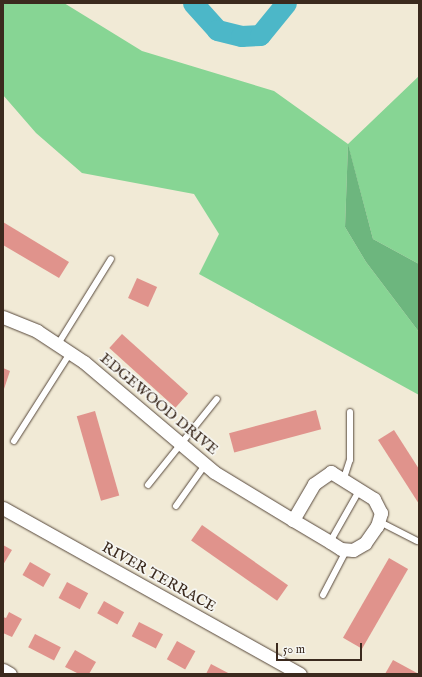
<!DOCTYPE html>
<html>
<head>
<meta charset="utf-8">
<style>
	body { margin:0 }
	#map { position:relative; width:422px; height:677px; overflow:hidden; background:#f1ead6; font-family:"IM FELL English",serif }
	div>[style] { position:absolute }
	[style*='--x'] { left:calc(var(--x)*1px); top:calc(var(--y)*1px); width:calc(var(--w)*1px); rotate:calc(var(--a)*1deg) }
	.green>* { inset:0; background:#87d594 }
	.forest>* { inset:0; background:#6db67e }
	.river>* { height:21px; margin:-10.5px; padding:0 10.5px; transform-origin:10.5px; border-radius:10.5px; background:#4cb7c8 }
	.building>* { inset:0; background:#e0938c; transform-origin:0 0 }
	.roads { filter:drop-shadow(0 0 1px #56473a) drop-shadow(0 0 1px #56473a) }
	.lane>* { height:6px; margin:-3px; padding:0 3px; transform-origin:3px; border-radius:3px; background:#fff }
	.street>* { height:13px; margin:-6.5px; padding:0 6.5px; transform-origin:6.5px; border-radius:6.5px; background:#fff }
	span { translate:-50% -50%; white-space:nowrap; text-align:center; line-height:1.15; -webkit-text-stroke:3.5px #f6f6f2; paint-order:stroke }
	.street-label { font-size:15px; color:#3b2a1e }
	.frame { position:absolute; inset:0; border:4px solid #3b2a1e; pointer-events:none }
	.scale { position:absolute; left:276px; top:643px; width:86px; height:18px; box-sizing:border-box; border:2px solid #3b2a1e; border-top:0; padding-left:5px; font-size:12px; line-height:14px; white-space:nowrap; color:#3b2a1e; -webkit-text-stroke:3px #f6f6f2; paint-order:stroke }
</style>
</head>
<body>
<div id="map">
	<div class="green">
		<div style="clip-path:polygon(3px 3px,64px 3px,142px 51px,274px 91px,348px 144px,419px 76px,419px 264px,373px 239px,348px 145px,345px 227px,366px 262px,419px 332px,419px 395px,199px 274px,219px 234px,194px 194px,82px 173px,36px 133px,3px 95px)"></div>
	</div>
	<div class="forest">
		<div style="clip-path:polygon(348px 144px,373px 239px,419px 264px,419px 332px,366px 262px,345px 227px)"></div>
	</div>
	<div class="river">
		<div style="--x:193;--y:3;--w:36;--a:48"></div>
		<div style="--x:217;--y:30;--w:25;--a:14"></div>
		<div style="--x:241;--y:36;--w:19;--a:-3"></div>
		<div style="--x:260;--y:35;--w:41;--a:-50.9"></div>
	</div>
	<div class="building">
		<div style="clip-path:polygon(3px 222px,69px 262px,59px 278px,3px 245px)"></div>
		<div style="left:137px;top:278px;width:22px;height:22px;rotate:24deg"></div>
		<div style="left:122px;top:334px;width:89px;height:19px;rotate:42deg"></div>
		<div style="clip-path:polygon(3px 368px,10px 371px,4px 389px,3px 388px)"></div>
		<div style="left:316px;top:410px;width:20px;height:90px;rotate:75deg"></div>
		<div style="left:95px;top:411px;width:88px;height:19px;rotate:74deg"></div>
		<div style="clip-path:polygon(394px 430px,419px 469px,419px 504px,378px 440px)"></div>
		<div style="left:202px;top:525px;width:105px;height:19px;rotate:35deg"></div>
		<div style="clip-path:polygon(3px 545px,12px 550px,3px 565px)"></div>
		<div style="left:389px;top:558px;width:22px;height:92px;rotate:30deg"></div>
		<div style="left:30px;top:562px;width:24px;height:15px;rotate:30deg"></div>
		<div style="left:67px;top:582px;width:24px;height:18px;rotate:28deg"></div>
		<div style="left:104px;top:601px;width:23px;height:14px;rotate:29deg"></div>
		<div style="clip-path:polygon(9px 612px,22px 619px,12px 637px,3px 633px,3px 617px,6px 618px)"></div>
		<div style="left:139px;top:622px;width:27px;height:16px;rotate:27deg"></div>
		<div style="left:35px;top:634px;width:29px;height:15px;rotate:27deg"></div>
		<div style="left:177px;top:641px;width:21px;height:21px;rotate:29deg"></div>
		<div style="clip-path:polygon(75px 650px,96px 662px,89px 674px,79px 674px,65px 667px)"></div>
		<div style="clip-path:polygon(393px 660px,417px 673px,416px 674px,385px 674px)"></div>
		<div style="clip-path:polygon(211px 664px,230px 674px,206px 674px)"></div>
	</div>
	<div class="roads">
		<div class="lane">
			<div style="--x:58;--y:344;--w:100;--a:-58.1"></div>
			<div style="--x:14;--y:441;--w:104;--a:-57.5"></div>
			<div style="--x:344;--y:478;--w:19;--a:-72"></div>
			<div style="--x:350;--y:460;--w:48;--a:-90"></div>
			<div style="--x:148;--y:485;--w:110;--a:-51.3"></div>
			<div style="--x:176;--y:506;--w:50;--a:-54.7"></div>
			<div style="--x:378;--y:521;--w:44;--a:27.1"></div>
			<div style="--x:330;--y:542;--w:61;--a:-60.5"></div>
			<div style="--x:323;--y:595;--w:52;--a:-62.4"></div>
		</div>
		<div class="street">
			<div style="--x:3;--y:317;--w:37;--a:22"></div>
			<div style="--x:37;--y:331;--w:56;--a:33.4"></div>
			<div style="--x:84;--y:362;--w:170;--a:40.2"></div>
			<div style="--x:214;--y:472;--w:92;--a:31.3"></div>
			<div style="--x:293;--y:520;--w:43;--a:30.7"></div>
			<div style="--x:330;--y:542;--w:13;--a:32"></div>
			<div style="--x:341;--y:549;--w:12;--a:5"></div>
			<div style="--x:353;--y:550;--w:14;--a:-30"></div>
			<div style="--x:365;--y:543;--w:21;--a:-55"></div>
			<div style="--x:377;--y:526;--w:14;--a:-73"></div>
			<div style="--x:381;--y:513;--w:16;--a:-117"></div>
			<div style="--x:374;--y:499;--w:51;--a:-147.9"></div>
			<div style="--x:331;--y:472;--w:21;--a:145"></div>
			<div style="--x:314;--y:484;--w:42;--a:120.3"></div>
			<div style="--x:3;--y:508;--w:340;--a:29.2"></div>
			<div style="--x:3;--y:670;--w:8;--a:30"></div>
		</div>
	</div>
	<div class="street-label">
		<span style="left:159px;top:404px;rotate:40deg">EDGEWOOD DRIVE</span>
		<span style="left:159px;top:577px;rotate:29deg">RIVER TERRACE</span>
	</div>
	<div class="frame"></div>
	<div class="scale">50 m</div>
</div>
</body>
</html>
